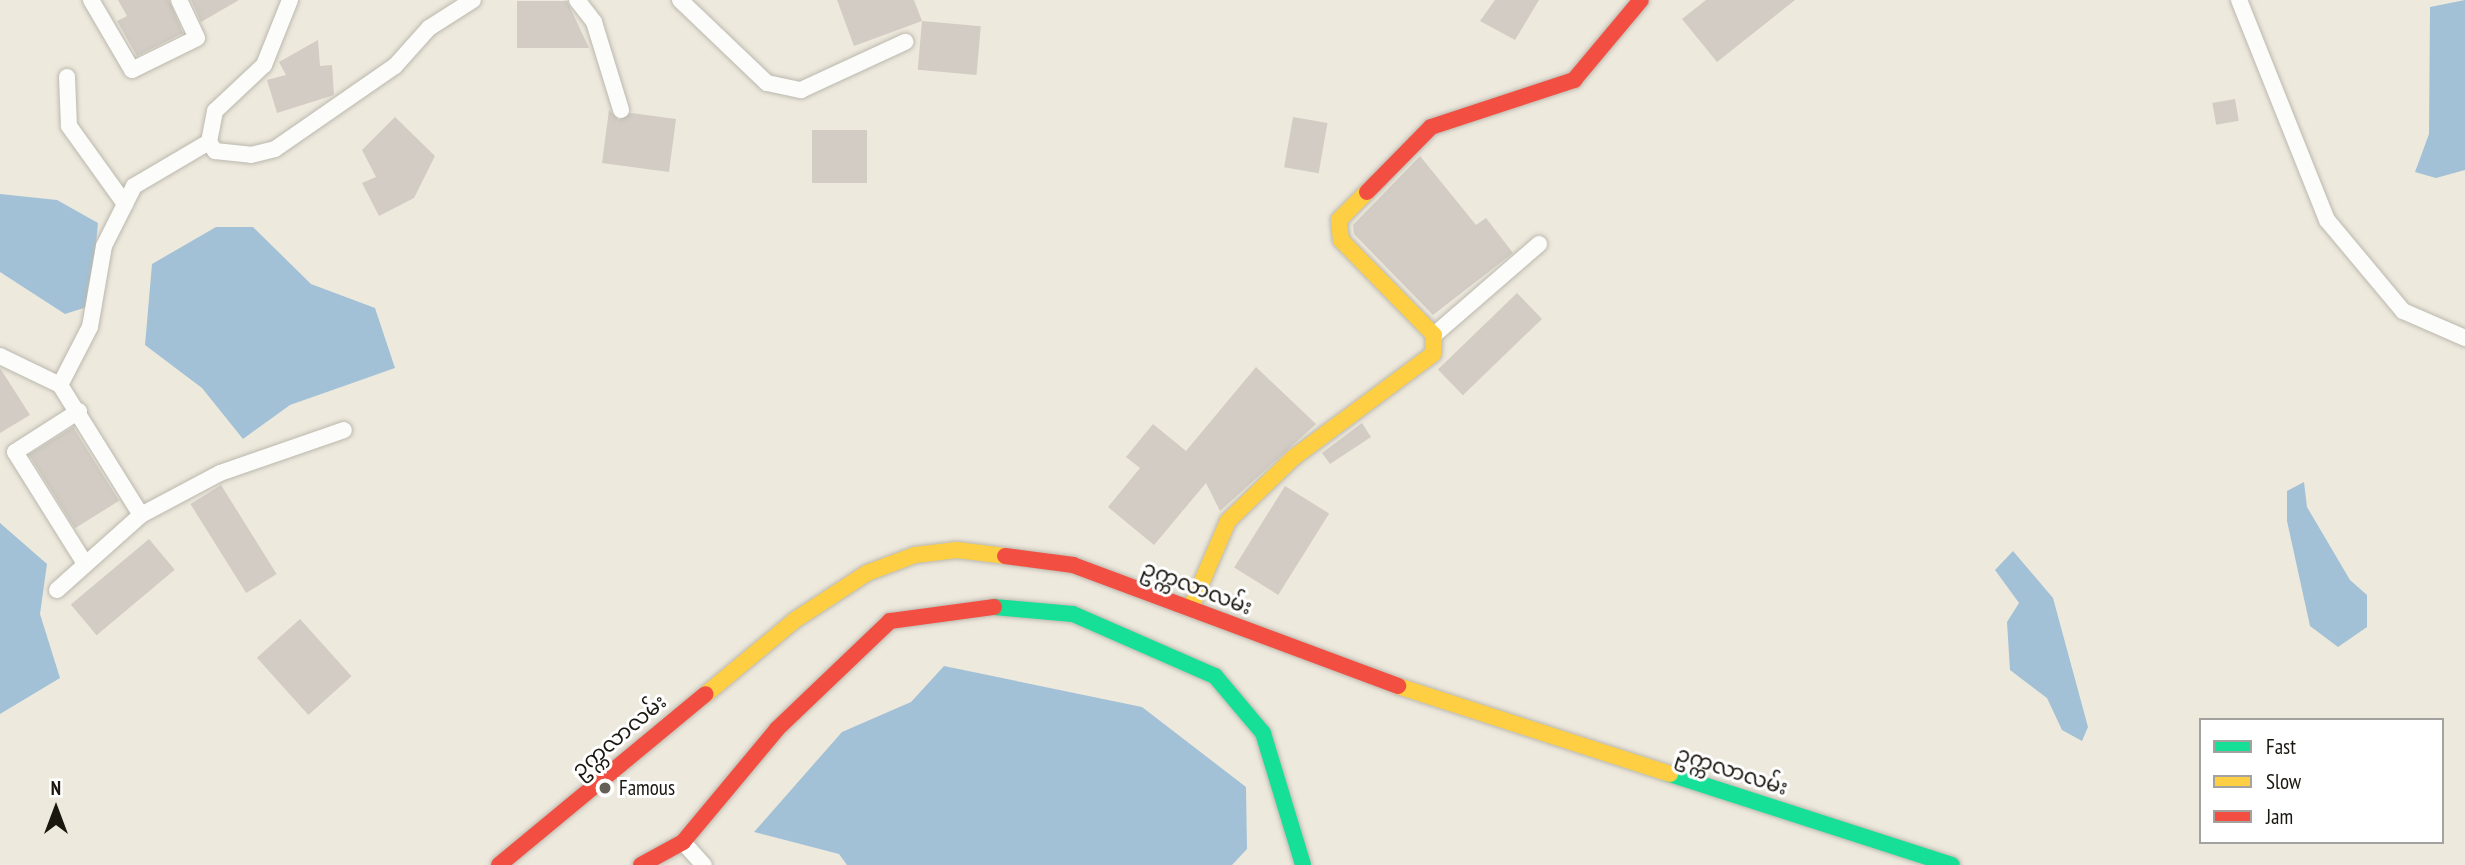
<!DOCTYPE html>
<html>
<head>
<meta charset="utf-8">
<style>
	body { margin:0 }
	#map { position:relative; width:2465px; height:865px; overflow:hidden; background:#eee9dd; font-family:"PT Sans Narrow","Noto Sans Myanmar",sans-serif }
	div>[style] { position:absolute }
	[style*='--x'] { left:calc(var(--x)*1px); top:calc(var(--y)*1px); width:calc(var(--w)*1px); rotate:calc(var(--a)*1deg) }
	.water>* { inset:0; background:#a2c1d7 }
	.building>* { inset:0; background:#d2ccc4; transform-origin:0 0 }
	.roads { filter:drop-shadow(0 0 2px #bbb8ae) drop-shadow(0 0 2px #bbb8ae) }
	.street>* { height:16px; margin:-8px; padding:0 8px; transform-origin:8px; border-radius:8px; background:#fcfcfa }
	.fast>* { height:16px; margin:-8px; padding:0 8px; transform-origin:8px; border-radius:8px; background:#16e098 }
	.slow>* { height:16px; margin:-8px; padding:0 8px; transform-origin:8px; border-radius:8px; background:#ffcf43 }
	.jam>* { height:16px; margin:-8px; padding:0 8px; transform-origin:8px; border-radius:8px; background:#f24e42 }
	.dots>* { width:19px; height:19px; translate:-50% -50%; box-sizing:border-box; border:4px solid #fff; border-radius:50% }
	span { translate:-50% -50%; white-space:nowrap; text-align:center; line-height:1.15; -webkit-text-stroke:6px #fff; paint-order:stroke }
	.street-label { font-size:21px; color:#1a170f }
	.poi-label { font-size:21px; color:#1a170f }
	.left { translate:0 -50%; text-align:left }
	.legend { position:absolute; left:2199px; top:718px; width:245px; height:126px; box-sizing:border-box; background:#fff; border:2px solid #a3a29f; margin:0; padding:9px 12px; list-style:none; font-size:21px; color:#1a170f }
	.legend li { display:flex; align-items:center; gap:14px; height:35px }
	.legend b { width:35px; border:2px solid #a3a29f }
	.north { position:absolute; left:21px; top:774px; width:70px; height:70px; -webkit-text-stroke:5px #fff; paint-order:stroke; rotate:0deg; font-size:19px; font-weight:700; line-height:28px; text-align:center; color:#1a170f }
	.north::after { content:''; display:block; margin:auto; width:24px; height:32px; background:#1a170f; clip-path:polygon(50% 0,100% 100%,50% 72%,0 100%) }
</style>
</head>
<body>
<div id="map">
	<div class="water">
		<div style="clip-path:polygon(2465px 0,2465px 170px,2436px 178px,2415px 172px,2429px 134px,2430px 7px)"></div>
		<div style="clip-path:polygon(0 194px,57px 200px,98px 223px,90px 306px,65px 314px,0 272px)"></div>
		<div style="clip-path:polygon(216px 227px,253px 227px,311px 284px,375px 308px,395px 368px,290px 405px,243px 439px,202px 388px,145px 345px,152px 264px)"></div>
		<div style="clip-path:polygon(2304px 482px,2307px 507px,2350px 580px,2367px 595px,2367px 627px,2338px 647px,2310px 626px,2287px 521px,2287px 491px)"></div>
		<div style="clip-path:polygon(0 523px,47px 564px,40px 614px,60px 678px,0 714px)"></div>
		<div style="clip-path:polygon(2013px 551px,2053px 598px,2088px 727px,2082px 741px,2062px 730px,2047px 698px,2010px 670px,2007px 622px,2019px 603px,1995px 570px)"></div>
		<div style="clip-path:polygon(944px 666px,1142px 707px,1246px 787px,1247px 849px,1232px 865px,847px 865px,839px 854px,754px 832px,842px 732px,911px 702px)"></div>
	</div>
	<div class="building">
		<div style="clip-path:polygon(118px 0,169px 0,183px 33px,137px 56px,117px 21px,127px 16px)"></div>
		<div style="clip-path:polygon(191px 0,239px 0,201px 22px)"></div>
		<div style="clip-path:polygon(837px 0,914px 0,922px 21px,854px 46px)"></div>
		<div style="clip-path:polygon(1495px 0,1539px 0,1515px 40px,1480px 21px)"></div>
		<div style="clip-path:polygon(1706px 0,1795px 0,1717px 62px,1682px 19px)"></div>
		<div style="clip-path:polygon(517px 1px,567px 1px,589px 48px,517px 48px)"></div>
		<div style="left:922px;top:21px;width:59px;height:49px;rotate:5deg"></div>
		<div style="clip-path:polygon(318px 40px,320px 66px,332px 65px,334px 95px,277px 113px,267px 80px,286px 75px,279px 62px)"></div>
		<div style="left:2235px;top:99px;width:22px;height:23px;rotate:80deg"></div>
		<div style="clip-path:polygon(609px 110px,619px 120px,631px 113px,676px 119px,669px 172px,602px 163px)"></div>
		<div style="clip-path:polygon(395px 117px,435px 156px,414px 198px,379px 216px,362px 183px,376px 177px,362px 150px)"></div>
		<div style="left:1293px;top:117px;width:35px;height:51px;rotate:10deg"></div>
		<div style="left:812px;top:130px;width:55px;height:53px"></div>
		<div style="clip-path:polygon(1420px 156px,1476px 225px,1486px 218px,1513px 253px,1433px 315px,1354px 234px,1353px 225px)"></div>
		<div style="left:1517px;top:293px;width:36px;height:110px;rotate:46deg"></div>
		<div style="clip-path:polygon(1256px 367px,1316px 424px,1220px 511px,1206px 483px,1154px 545px,1108px 507px,1140px 468px,1126px 457px,1153px 424px,1186px 451px)"></div>
		<div style="clip-path:polygon(0 368px,30px 415px,0 433px)"></div>
		<div style="clip-path:polygon(1362px 423px,1371px 437px,1330px 464px,1322px 453px)"></div>
		<div style="left:73px;top:427px;width:87px;height:52px;rotate:58deg"></div>
		<div style="left:221px;top:485px;width:105px;height:36px;rotate:58deg"></div>
		<div style="left:1285px;top:486px;width:52px;height:96px;rotate:32deg"></div>
		<div style="left:149px;top:539px;width:40px;height:102px;rotate:50deg"></div>
		<div style="left:300px;top:619px;width:77px;height:58px;rotate:48deg"></div>
	</div>
	<div class="roads">
		<div class="street">
			<div style="--x:91;--y:0;--w:81;--a:59.6"></div>
			<div style="--x:132;--y:70;--w:72;--a:-26.2"></div>
			<div style="--x:197;--y:38;--w:42;--a:-115.3"></div>
			<div style="--x:290;--y:0;--w:70;--a:111.8"></div>
			<div style="--x:264;--y:65;--w:67;--a:136.8"></div>
			<div style="--x:215;--y:111;--w:32;--a:101"></div>
			<div style="--x:209;--y:142;--w:11;--a:56"></div>
			<div style="--x:215;--y:151;--w:36;--a:6"></div>
			<div style="--x:251;--y:155;--w:25;--a:-14"></div>
			<div style="--x:275;--y:149;--w:146;--a:-34.7"></div>
			<div style="--x:395;--y:66;--w:51;--a:-48.2"></div>
			<div style="--x:429;--y:28;--w:52;--a:-32.5"></div>
			<div style="--x:577;--y:0;--w:28;--a:52"></div>
			<div style="--x:594;--y:22;--w:92;--a:72.9"></div>
			<div style="--x:680;--y:0;--w:120;--a:43.7"></div>
			<div style="--x:767;--y:83;--w:35;--a:12"></div>
			<div style="--x:801;--y:90;--w:115;--a:-24.8"></div>
			<div style="--x:2239;--y:0;--w:237;--a:68.2"></div>
			<div style="--x:2327;--y:220;--w:119;--a:50.1"></div>
			<div style="--x:2403;--y:311;--w:68;--a:23.5"></div>
			<div style="--x:67;--y:77;--w:49;--a:87.7"></div>
			<div style="--x:69;--y:126;--w:96;--a:54.3"></div>
			<div style="--x:1434;--y:335;--w:139;--a:-40.9"></div>
			<div style="--x:0;--y:356;--w:67;--a:25.8"></div>
			<div style="--x:79;--y:411;--w:76;--a:147.4"></div>
			<div style="--x:15;--y:452;--w:130;--a:57.9"></div>
			<div style="--x:141;--y:515;--w:89;--a:-28"></div>
			<div style="--x:220;--y:473;--w:131;--a:-19.1"></div>
			<div style="--x:57;--y:590;--w:113;--a:-41.8"></div>
			<div style="--x:141;--y:515;--w:153;--a:-121.9"></div>
			<div style="--x:60;--y:385;--w:65;--a:-62.7"></div>
			<div style="--x:90;--y:327;--w:82;--a:-80.2"></div>
			<div style="--x:104;--y:246;--w:67;--a:-63.4"></div>
			<div style="--x:134;--y:186;--w:87;--a:-30.4"></div>
			<div style="--x:683;--y:842;--w:31;--a:48"></div>
		</div>
		<div class="fast">
			<div style="--x:994;--y:607;--w:79;--a:5.1"></div>
			<div style="--x:1073;--y:614;--w:155;--a:23.6"></div>
			<div style="--x:1215;--y:676;--w:75;--a:49.9"></div>
			<div style="--x:1263;--y:733;--w:138;--a:73.1"></div>
			<div style="--x:1670;--y:774;--w:296;--a:17.9"></div>
		</div>
		<div class="slow">
			<div style="--x:1191;--y:607;--w:94;--a:-66.7"></div>
			<div style="--x:1228;--y:521;--w:91;--a:-44.1"></div>
			<div style="--x:1293;--y:458;--w:174;--a:-36.6"></div>
			<div style="--x:1433;--y:354;--w:19;--a:-87"></div>
			<div style="--x:1434;--y:335;--w:133;--a:-134.4"></div>
			<div style="--x:1341;--y:240;--w:20;--a:-96"></div>
			<div style="--x:1339;--y:220;--w:40;--a:-45"></div>
			<div style="--x:1398;--y:686;--w:286;--a:17.9"></div>
			<div style="--x:706;--y:694;--w:116;--a:-39.7"></div>
			<div style="--x:795;--y:620;--w:86;--a:-33.1"></div>
			<div style="--x:867;--y:573;--w:51;--a:-20.6"></div>
			<div style="--x:915;--y:555;--w:42;--a:-6.8"></div>
			<div style="--x:957;--y:550;--w:48;--a:7.1"></div>
		</div>
		<div class="jam">
			<div style="--x:1367;--y:192;--w:91;--a:-45.4"></div>
			<div style="--x:1431;--y:127;--w:151;--a:-18.2"></div>
			<div style="--x:1574;--y:80;--w:104;--a:-50.1"></div>
			<div style="--x:1005;--y:556;--w:69;--a:7.5"></div>
			<div style="--x:1073;--y:565;--w:347;--a:20.4"></div>
			<div style="--x:499;--y:865;--w:268;--a:-39.6"></div>
			<div style="--x:641;--y:865;--w:48;--a:-28.7"></div>
			<div style="--x:683;--y:842;--w:147;--a:-50.2"></div>
			<div style="--x:777;--y:729;--w:156;--a:-43.7"></div>
			<div style="--x:890;--y:621;--w:105;--a:-7.7"></div>
		</div>
	</div>
	<div class="dots">
		<div style="left:605px;top:788px;background:#646057"></div>
	</div>
	<div class="street-label">
		<span style="left:1197px;top:588px;rotate:21deg">ဥက္ကလာလမ်း</span>
		<span style="left:619px;top:736px;rotate:-40deg">ဥက္ကလာလမ်း</span>
		<span style="left:1732px;top:771px;rotate:18deg">ဥက္ကလာလမ်း</span>
	</div>
	<div class="poi-label">
		<span class="left" style="left:619px;top:788px">Famous</span>
	</div>
	<ul class="legend">
	<li><b style="height:9px;background:#16e098"></b>Fast</li>
	<li><b style="height:9px;background:#ffcf43"></b>Slow</li>
	<li><b style="height:9px;background:#f24e42"></b>Jam</li>
	</ul>
	<div class="north">N</div>
</div>
</body>
</html>
